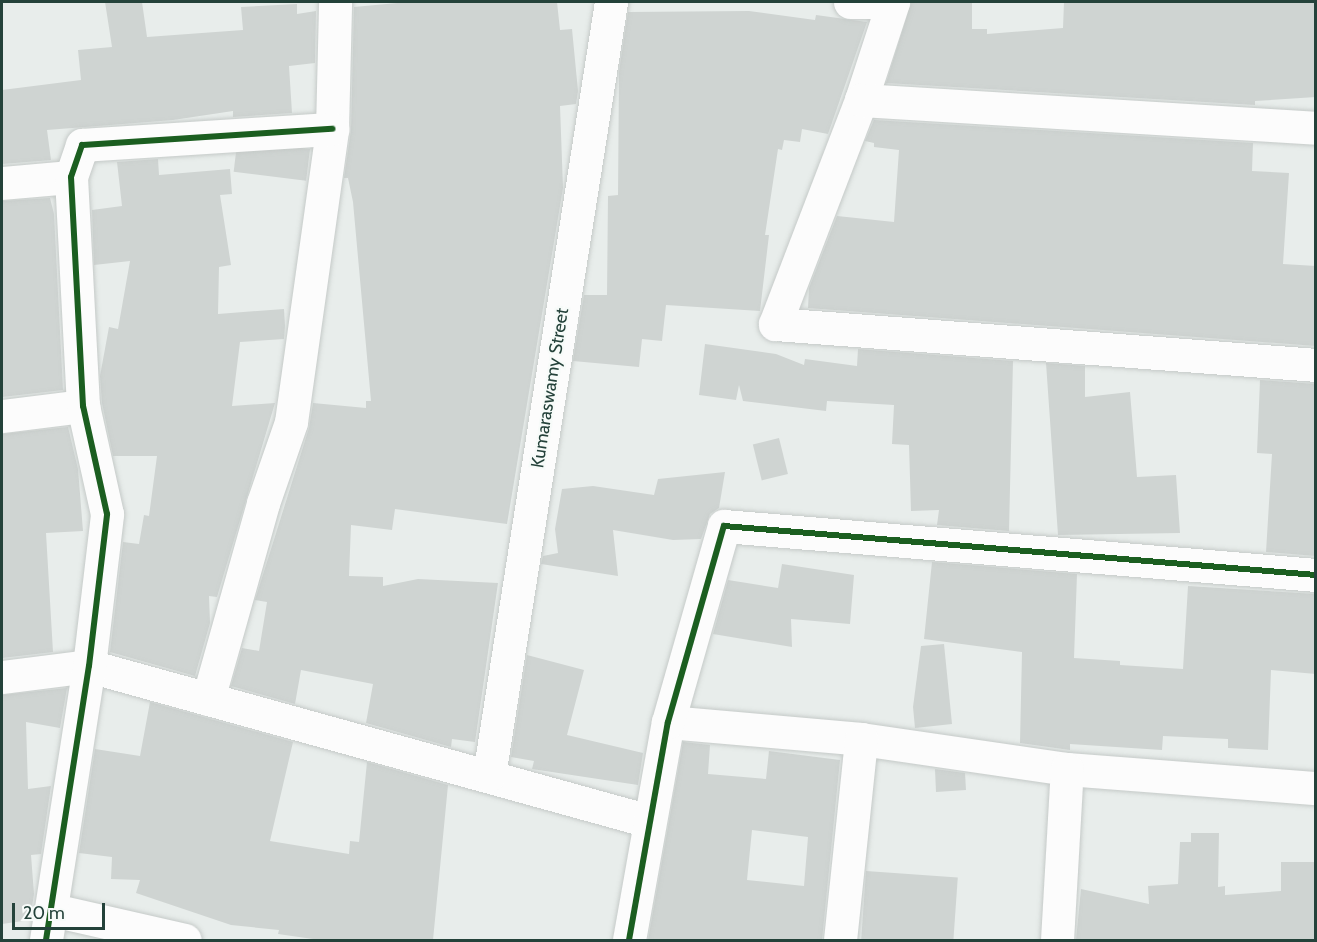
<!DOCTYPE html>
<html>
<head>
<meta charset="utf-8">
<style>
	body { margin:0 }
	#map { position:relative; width:1317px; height:942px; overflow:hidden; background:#e8edeb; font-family:Cabin,sans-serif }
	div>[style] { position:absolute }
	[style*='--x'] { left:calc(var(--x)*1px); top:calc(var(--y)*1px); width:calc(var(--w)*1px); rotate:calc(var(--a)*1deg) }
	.building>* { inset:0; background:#cfd4d2; transform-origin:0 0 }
	.roads { filter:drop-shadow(0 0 2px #c5cac8) drop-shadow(0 0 2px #c5cac8) }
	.minor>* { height:33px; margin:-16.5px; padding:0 16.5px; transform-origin:16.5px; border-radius:16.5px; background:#fcfcfc }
	.cycleway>* { height:6px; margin:-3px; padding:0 3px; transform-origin:3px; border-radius:3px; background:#1b5e20 }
	span { translate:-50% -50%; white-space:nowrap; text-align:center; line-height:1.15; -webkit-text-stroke:4.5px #f7fbf9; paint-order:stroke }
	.street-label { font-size:18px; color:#24423a }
	.frame { position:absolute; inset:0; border:3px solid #24423a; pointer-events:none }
	.scale { position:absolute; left:12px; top:903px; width:93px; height:27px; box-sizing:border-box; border:3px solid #24423a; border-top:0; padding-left:8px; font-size:18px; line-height:21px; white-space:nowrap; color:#24423a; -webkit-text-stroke:4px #f7fbf9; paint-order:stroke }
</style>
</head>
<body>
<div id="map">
	<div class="building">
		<div style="clip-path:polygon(105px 2px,142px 2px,147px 37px,243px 30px,241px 7px,297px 4px,297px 14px,316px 11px,315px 63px,289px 66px,292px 113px,233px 117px,233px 111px,173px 120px,47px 130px,51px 160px,2px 164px,2px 90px,81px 80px,78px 50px,112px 47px)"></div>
		<div style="clip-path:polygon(408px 2px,557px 2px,560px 30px,572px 29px,578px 91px,576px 104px,560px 106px,563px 188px,507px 524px,395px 509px,392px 530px,351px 525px,349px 576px,383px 577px,383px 586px,418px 579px,498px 583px,475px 742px,452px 739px,451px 747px,366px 723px,373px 684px,301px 670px,295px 704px,231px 686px,242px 648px,259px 651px,267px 602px,255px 600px,309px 428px,313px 403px,366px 408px,366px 401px,371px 401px,353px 202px,348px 178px,344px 178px,351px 130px,354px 7px)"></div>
		<div style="clip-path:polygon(972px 2px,972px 29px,987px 29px,987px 34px,1063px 28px,1064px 2px,1316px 2px,1316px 97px,1255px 101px,1255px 105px,886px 83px,911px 3px)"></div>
		<div style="clip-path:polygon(749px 11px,815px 20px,816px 15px,867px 22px,828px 134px,802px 129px,800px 142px,784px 140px,782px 150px,778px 149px,765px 235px,769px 235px,760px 311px,666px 305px,662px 341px,642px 339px,639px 367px,573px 361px,584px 295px,607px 295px,608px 196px,618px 195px,619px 72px,628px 12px)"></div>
		<div style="clip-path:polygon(874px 120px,1253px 143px,1252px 171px,1289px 173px,1283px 264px,1316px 266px,1316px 346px,808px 308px,809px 288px,837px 216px,894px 222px,899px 150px,874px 147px,874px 143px,865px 141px)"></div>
		<div style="left:310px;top:149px;width:32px;height:73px;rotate:97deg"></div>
		<div style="clip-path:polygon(158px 159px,159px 175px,230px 169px,232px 194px,220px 195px,231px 265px,219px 267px,218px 314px,284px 309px,285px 326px,284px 339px,240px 342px,232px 406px,275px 403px,217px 597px,209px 596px,210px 623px,195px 676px,110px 652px,123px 542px,139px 544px,144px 515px,149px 516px,157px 456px,113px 456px,102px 403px,100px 376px,109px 327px,118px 329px,130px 261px,94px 265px,92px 210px,122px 206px,117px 162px)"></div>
		<div style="clip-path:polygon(50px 198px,54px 214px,63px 390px,2px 397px,2px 201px)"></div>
		<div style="clip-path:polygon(705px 344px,776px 354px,804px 365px,805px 359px,857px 366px,858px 349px,1013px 361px,1009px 531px,937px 525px,939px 510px,911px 511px,909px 445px,892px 444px,894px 405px,827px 401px,826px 411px,743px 401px,739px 385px,736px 400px,699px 395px)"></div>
		<div style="clip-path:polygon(1046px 363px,1085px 366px,1085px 397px,1130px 392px,1137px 477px,1176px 475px,1180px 533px,1058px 535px)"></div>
		<div style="clip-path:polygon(1260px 380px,1316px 384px,1316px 556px,1266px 552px,1272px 454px,1257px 453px)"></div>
		<div style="clip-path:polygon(68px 427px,78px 469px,83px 531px,46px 533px,53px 652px,2px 658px,2px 434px)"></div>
		<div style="left:779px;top:438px;width:37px;height:27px;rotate:76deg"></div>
		<div style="clip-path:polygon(725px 472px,719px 508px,710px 514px,701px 539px,673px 540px,613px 530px,618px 576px,541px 564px,543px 556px,558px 553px,555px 529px,562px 489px,593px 486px,654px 495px,658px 479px)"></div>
		<div style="clip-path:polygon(932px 562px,1077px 574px,1074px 658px,1120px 661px,1120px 665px,1183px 669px,1188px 586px,1316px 594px,1316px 674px,1271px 670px,1268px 750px,1228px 748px,1228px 739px,1163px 736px,1162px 750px,1070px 744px,1070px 750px,1020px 743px,1022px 652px,924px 639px)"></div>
		<div style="clip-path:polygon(782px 564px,854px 575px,850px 624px,791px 619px,792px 647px,713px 634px,728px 580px,778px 588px)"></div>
		<div style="clip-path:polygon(944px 644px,952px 724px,915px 728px,913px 707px,921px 646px)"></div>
		<div style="clip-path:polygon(527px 655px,584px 670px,567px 735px,643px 753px,638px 785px,532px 769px,534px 761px,511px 757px)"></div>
		<div style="clip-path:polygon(67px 688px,60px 728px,26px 722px,28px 789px,51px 786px,41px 854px,31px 855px,34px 894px,30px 920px,2px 924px,2px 695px)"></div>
		<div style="clip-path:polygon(150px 702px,293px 742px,270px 841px,349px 854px,350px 841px,359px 842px,367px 762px,448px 785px,433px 940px,320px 940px,278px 934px,279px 930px,231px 925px,136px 893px,140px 880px,111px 879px,112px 857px,79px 853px,95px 749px,140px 756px)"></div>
		<div style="clip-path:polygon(evenodd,683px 742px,710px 745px,708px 774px,766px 779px,769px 751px,840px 760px,822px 940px,648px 940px,683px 742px,752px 830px,808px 837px,804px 886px,747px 880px,752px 830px)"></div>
		<div style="clip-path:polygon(935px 769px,965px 773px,966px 790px,936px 792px)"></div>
		<div style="clip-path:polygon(1191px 833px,1219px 833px,1218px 887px,1225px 886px,1225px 895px,1281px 891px,1281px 862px,1316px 862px,1316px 940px,1076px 940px,1081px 889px,1149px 904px,1148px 886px,1178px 884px,1180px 842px,1191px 842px)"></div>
		<div style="left:866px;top:871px;width:92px;height:69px;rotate:4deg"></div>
	</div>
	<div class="roads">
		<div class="minor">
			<div style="--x:850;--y:2;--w:43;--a:0"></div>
			<div style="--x:893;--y:2;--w:103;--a:108.1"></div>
			<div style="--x:861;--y:100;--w:240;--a:111"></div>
			<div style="--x:775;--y:324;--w:543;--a:4.33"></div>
			<div style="--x:861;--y:100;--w:456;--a:3.5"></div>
			<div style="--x:2;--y:183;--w:69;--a:-5"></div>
			<div style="--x:2;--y:416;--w:82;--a:-7"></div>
			<div style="--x:2;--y:677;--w:88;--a:-7.2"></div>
			<div style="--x:89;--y:666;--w:581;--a:15.47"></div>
			<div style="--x:208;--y:699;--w:204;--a:-74.3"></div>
			<div style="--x:263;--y:503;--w:86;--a:-70.9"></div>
			<div style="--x:291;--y:422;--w:296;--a:-82"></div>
			<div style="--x:332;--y:129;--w:127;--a:-88.6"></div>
			<div style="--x:668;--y:722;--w:194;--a:5"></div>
			<div style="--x:861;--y:739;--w:208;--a:8.3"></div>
			<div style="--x:1067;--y:769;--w:250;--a:4.4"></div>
			<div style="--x:489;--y:775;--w:783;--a:-81.03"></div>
			<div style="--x:53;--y:910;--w:135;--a:12.8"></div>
			<div style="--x:46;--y:940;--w:277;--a:-81.1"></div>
			<div style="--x:89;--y:666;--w:153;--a:-83.2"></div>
			<div style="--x:107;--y:514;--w:111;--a:-102.5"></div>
			<div style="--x:83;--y:406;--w:229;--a:-93"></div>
			<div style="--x:71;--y:177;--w:34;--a:-71"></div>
			<div style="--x:82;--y:145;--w:251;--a:-3.7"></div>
			<div style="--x:629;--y:940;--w:221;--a:-79.9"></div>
			<div style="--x:668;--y:722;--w:204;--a:-74.1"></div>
			<div style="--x:724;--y:526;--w:594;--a:4.73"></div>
			<div style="--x:840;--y:940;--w:202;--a:-84"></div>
			<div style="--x:1057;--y:940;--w:171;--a:-86.7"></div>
		</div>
	</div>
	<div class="cycleway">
		<div style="--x:46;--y:940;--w:277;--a:-81.1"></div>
		<div style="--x:89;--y:666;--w:153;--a:-83.2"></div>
		<div style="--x:107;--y:514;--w:111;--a:-102.5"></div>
		<div style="--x:83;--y:406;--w:229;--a:-93"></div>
		<div style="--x:71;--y:177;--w:34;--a:-71"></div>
		<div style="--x:82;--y:145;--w:251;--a:-3.7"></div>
		<div style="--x:629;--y:940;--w:221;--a:-79.9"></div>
		<div style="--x:668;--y:722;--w:204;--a:-74.1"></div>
		<div style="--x:724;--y:526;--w:594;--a:4.73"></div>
	</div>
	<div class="street-label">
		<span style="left:550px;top:388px;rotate:-81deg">Kumaraswamy Street</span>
	</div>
	<div class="frame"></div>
	<div class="scale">20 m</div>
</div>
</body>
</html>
